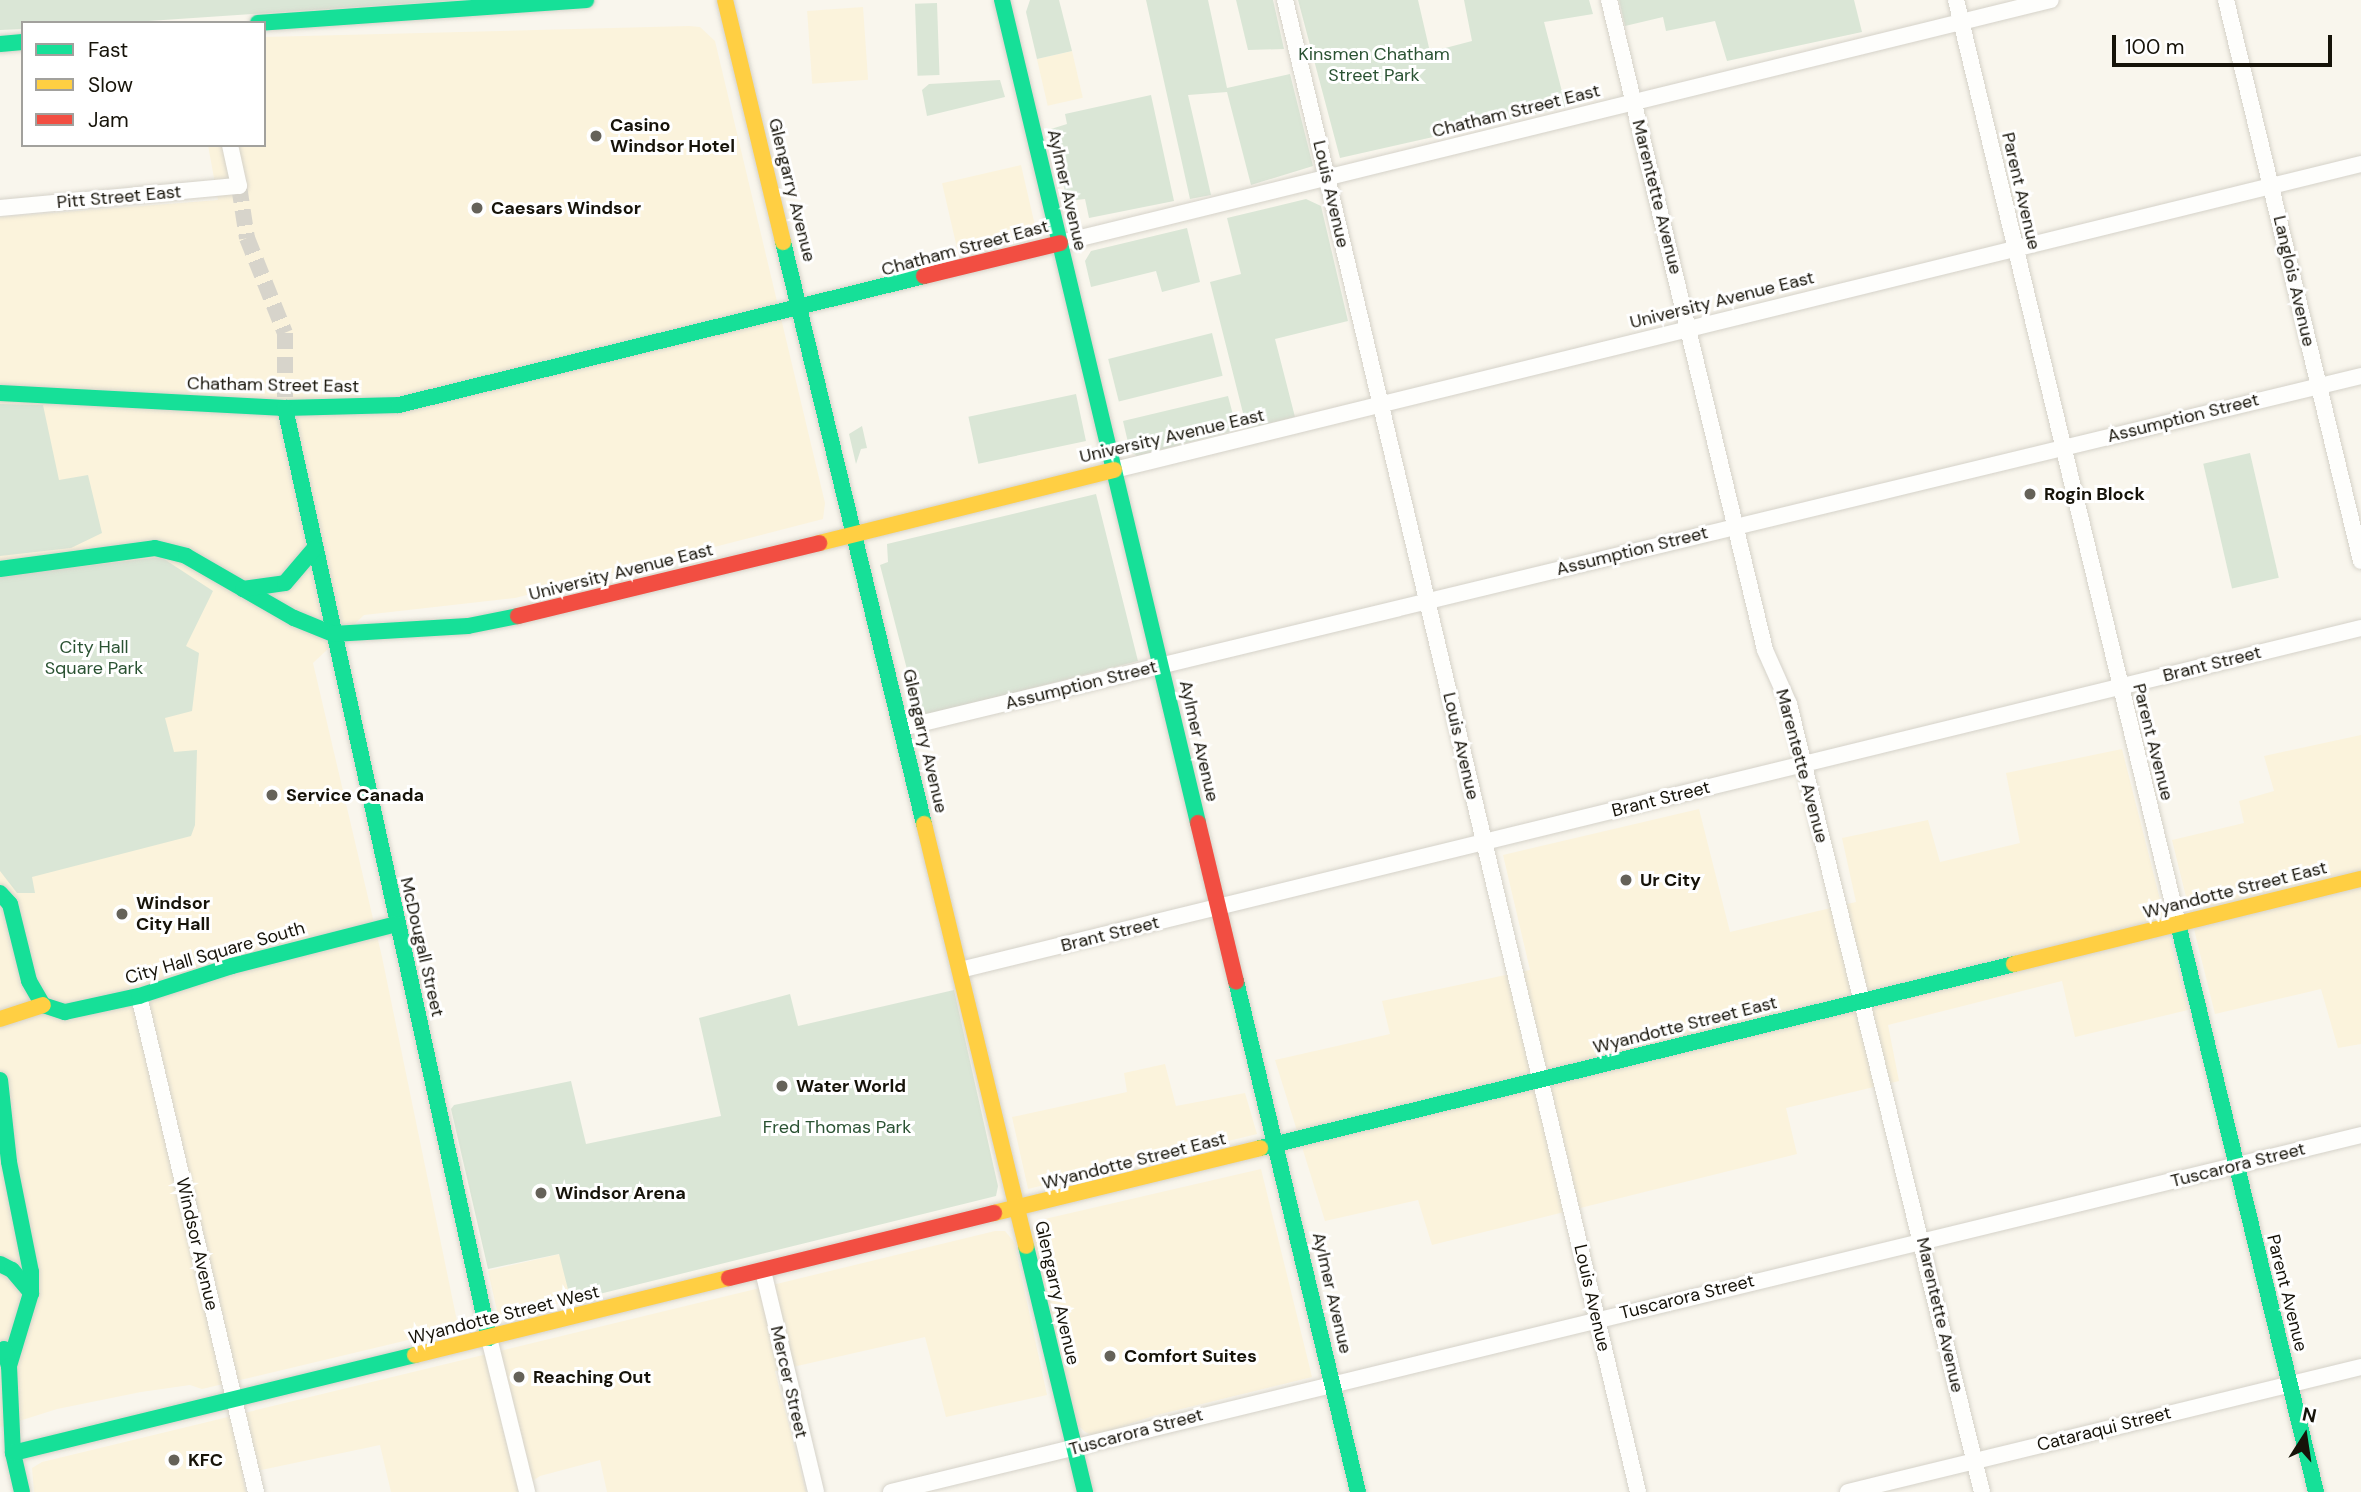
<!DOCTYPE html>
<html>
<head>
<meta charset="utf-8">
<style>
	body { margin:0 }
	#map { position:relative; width:2361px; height:1492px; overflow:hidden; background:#f9f6ed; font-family:"DM Sans",sans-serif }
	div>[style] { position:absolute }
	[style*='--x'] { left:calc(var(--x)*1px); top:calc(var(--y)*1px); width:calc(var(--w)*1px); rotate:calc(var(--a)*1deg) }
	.built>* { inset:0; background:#fbf3dc; transform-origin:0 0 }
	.green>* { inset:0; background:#dae6d6; transform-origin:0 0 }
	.street-tunnel>* { height:16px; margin-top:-8px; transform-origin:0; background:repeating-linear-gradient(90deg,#d7d4cb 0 16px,transparent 0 24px) }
	.roads { filter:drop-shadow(0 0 2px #d5d2c9) drop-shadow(0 0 2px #d5d2c9) }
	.street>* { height:16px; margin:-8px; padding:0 8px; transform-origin:8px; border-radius:8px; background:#fefefc }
	.fast>* { height:16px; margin:-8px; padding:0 8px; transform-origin:8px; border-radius:8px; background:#16e098 }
	.slow>* { height:16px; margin:-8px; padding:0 8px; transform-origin:8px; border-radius:8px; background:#ffcf43 }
	.jam>* { height:16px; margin:-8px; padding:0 8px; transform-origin:8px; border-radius:8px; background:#f24e42 }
	.dots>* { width:19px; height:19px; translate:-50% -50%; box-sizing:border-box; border:4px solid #fff; border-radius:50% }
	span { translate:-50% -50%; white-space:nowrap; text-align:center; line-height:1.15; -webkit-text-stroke:6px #fff; paint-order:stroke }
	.park-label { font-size:18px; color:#2a5232 }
	.street-label { font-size:18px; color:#161309 }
	.poi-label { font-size:18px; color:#161309; font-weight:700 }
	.left { translate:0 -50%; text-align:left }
	.legend { position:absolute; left:21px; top:21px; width:245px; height:126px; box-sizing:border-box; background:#fff; border:2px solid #a2a19d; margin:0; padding:9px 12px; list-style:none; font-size:21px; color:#161309 }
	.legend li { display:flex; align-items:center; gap:14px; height:35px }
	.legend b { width:35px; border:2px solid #a2a19d }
	.north { position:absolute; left:2270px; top:1401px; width:70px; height:70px; -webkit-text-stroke:5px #fff; paint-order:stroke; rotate:12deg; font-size:19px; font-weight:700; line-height:28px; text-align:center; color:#161309 }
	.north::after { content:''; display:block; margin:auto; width:24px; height:32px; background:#161309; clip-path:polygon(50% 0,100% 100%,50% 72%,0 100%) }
	.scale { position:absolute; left:2112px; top:35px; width:220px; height:32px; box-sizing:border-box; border:4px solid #161309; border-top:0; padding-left:9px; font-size:21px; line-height:24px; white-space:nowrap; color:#161309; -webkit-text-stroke:5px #fff; paint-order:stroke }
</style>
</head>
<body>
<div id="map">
	<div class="built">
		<div style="left:863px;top:7px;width:73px;height:56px;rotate:86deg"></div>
		<div style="clip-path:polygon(689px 26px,700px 27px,715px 41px,825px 503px,823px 519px,515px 598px,364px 615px,313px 663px,382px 957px,457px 1321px,450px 1330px,202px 1389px,190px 1385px,141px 1392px,57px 1409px,0 1427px,0 217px,218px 200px,208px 145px,264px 145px,264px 37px)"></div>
		<div style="left:1072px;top:51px;width:48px;height:36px;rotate:77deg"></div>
		<div style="left:1021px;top:165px;width:69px;height:81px;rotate:77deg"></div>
		<div style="clip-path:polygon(2361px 735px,2361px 1044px,2338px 1048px,2321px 989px,2215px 1014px,2172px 840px,2244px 823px,2239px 801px,2274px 791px,2264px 756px)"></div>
		<div style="clip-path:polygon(2122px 749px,2188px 1010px,2075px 1037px,2062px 981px,1888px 1025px,1899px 1081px,1786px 1108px,1797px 1154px,1432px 1245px,1418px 1200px,1325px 1221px,1275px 1060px,1390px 1034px,1382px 1001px,1530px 970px,1503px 855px,1699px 809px,1730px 932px,1856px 902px,1842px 838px,1928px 820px,1940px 862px,2020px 843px,2006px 773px)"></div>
		<div style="clip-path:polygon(1165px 1064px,1176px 1106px,1245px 1093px,1257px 1134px,1028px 1189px,1012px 1117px,1127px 1092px,1124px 1073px)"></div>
		<div style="clip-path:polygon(1261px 1169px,1312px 1377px,1153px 1416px,1094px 1436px,1085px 1432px,1077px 1424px,1030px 1231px,1036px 1221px)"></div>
		<div style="clip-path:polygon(995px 1231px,1005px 1231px,1014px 1242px,1047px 1395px,946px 1417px,925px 1337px,775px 1371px,806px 1492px,607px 1492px,600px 1460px,540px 1476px,517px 1492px,391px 1492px,380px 1445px,242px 1474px,246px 1492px,34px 1492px,32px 1468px,42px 1462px)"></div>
		<div style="left:560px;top:1254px;width:48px;height:74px;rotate:77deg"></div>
	</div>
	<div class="green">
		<div style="clip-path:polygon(0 0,461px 0,119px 23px,23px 23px,23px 29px,0 30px)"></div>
		<div style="clip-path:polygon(1030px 0,1059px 0,1072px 51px,1037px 59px,1026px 12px)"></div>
		<div style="clip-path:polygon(1146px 0,1208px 0,1227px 88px,1290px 74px,1313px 166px,1251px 185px,1227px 92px,1188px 95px,1211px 195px,1190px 199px)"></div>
		<div style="clip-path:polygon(1236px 0,1273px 0,1284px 49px,1248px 50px)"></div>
		<div style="clip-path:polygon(1298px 0,1418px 0,1430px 52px,1472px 41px,1464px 0,1589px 0,1593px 14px,1544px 22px,1566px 107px,1340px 158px)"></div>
		<div style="clip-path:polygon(1619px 0,1854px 0,1862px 32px,1727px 61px,1715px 21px,1666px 31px,1663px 17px,1625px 26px)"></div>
		<div style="left:937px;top:3px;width:72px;height:22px;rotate:88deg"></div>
		<div style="clip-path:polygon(1000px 80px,1005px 97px,927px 116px,922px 90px,929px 84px)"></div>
		<div style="clip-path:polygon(1151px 95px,1174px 201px,1089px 218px,1085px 199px,1067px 201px,1051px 129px,1067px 124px,1065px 114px)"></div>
		<div style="clip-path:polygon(1306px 199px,1321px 206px,1348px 321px,1275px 339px,1295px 417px,1247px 429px,1210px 282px,1241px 274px,1227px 218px)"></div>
		<div style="clip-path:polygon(1187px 228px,1200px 282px,1162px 292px,1156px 271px,1091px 287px,1085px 261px,1091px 251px)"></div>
		<div style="left:1212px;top:333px;width:44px;height:107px;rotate:76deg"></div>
		<div style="left:1076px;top:394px;width:48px;height:110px;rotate:78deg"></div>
		<div style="clip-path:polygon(1228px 396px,1237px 430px,1137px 456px,1130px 451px,1123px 421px)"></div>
		<div style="clip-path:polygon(0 404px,43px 405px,59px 480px,88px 475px,102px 533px,71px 548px,0 556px)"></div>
		<div style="clip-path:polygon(862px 426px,867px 448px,861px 449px,856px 464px,849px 434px)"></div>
		<div style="left:2250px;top:453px;width:128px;height:48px;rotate:77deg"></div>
		<div style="clip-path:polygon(1096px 494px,1138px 661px,927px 715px,918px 712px,880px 565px,888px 562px,887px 544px)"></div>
		<div style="clip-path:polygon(161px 557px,213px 591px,186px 646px,199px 653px,192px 711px,165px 718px,174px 752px,197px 750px,195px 825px,191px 836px,32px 877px,35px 893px,17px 893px,0 871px,0 576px)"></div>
		<div style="clip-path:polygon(954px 990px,998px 1186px,996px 1196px,571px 1301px,559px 1254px,488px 1269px,451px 1109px,454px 1105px,571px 1081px,586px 1144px,721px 1116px,699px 1018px,790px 994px,798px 1026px)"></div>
	</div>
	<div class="street-tunnel">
		<div style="--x:239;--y:186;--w:53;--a:81.3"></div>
		<div style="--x:247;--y:238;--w:102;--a:68.2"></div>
		<div style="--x:285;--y:333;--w:75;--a:90"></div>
	</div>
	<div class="roads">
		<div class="street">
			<div style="--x:1285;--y:0;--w:1533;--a:76.69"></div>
			<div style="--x:1609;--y:0;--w:668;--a:76.5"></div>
			<div style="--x:1765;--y:650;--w:59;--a:66"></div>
			<div style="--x:1789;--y:704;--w:811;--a:76.24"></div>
			<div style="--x:1956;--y:0;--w:950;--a:76.49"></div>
			<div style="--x:2226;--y:0;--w:577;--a:76.47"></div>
			<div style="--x:0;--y:208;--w:240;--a:-5.3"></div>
			<div style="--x:239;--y:186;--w:42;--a:-102.4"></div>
			<div style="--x:1060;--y:243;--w:1020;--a:-13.78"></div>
			<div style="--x:1114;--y:470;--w:1284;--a:-13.79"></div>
			<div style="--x:902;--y:728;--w:1501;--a:-13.56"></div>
			<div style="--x:960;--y:970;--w:1442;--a:-13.72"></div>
			<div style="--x:139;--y:996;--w:510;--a:76.73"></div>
			<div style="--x:763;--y:1271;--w:227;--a:76.5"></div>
			<div style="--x:489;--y:1338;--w:159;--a:76.1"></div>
			<div style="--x:891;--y:1492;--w:1513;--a:-13.65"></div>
			<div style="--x:1848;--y:1492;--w:528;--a:-13.69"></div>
		</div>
		<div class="fast">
			<div style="--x:1002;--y:0;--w:846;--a:76.6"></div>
			<div style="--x:258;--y:23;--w:329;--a:-4"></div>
			<div style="--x:0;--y:44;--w:23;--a:-5"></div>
			<div style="--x:783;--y:242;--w:599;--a:76.38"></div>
			<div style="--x:0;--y:393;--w:285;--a:3"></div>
			<div style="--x:285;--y:408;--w:114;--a:-1.5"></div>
			<div style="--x:399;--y:405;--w:541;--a:-13.8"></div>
			<div style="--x:285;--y:408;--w:952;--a:77.63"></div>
			<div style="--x:0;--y:569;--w:156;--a:-7.7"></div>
			<div style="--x:155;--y:548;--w:32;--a:14"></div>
			<div style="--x:186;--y:556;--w:125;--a:29.9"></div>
			<div style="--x:294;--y:618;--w:42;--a:22.3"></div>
			<div style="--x:333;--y:634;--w:135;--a:-3.4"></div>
			<div style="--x:468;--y:626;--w:51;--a:-11.3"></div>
			<div style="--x:243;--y:589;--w:42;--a:-8.1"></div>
			<div style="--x:285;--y:583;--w:45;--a:-49.5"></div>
			<div style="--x:0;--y:893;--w:15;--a:48"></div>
			<div style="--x:10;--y:904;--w:79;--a:76.1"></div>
			<div style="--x:29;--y:981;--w:28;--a:60"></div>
			<div style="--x:2178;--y:924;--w:585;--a:76.34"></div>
			<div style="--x:1236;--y:981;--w:525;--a:76.57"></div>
			<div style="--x:43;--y:1005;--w:23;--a:18"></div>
			<div style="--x:65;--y:1012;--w:76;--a:-12.2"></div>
			<div style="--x:139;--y:996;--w:98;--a:-17.9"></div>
			<div style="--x:232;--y:966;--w:170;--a:-14.3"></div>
			<div style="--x:0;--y:1080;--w:82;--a:83.7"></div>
			<div style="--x:9;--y:1162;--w:112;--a:78.7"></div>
			<div style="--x:31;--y:1272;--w:21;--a:90"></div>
			<div style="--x:31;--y:1293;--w:76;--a:106.8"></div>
			<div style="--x:1260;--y:1148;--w:776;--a:-13.71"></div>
			<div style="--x:1026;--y:1246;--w:253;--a:76.5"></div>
			<div style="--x:0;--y:1264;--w:13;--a:27"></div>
			<div style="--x:12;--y:1270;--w:30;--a:50"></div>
			<div style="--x:4;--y:1349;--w:18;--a:74"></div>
			<div style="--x:9;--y:1366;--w:87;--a:87.4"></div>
			<div style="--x:22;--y:1492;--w:40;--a:-103"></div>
			<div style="--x:13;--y:1453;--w:414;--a:-13.7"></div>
		</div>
		<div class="slow">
			<div style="--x:725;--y:0;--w:249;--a:76.5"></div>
			<div style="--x:819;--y:543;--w:304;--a:-13.9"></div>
			<div style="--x:924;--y:824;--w:434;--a:76.4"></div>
			<div style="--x:2014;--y:964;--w:357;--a:-13.8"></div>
			<div style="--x:0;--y:1019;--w:45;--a:-18"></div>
			<div style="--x:994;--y:1213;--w:274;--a:-13.7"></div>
			<div style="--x:415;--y:1355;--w:323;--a:-13.8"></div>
		</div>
		<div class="jam">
			<div style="--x:924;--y:276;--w:140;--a:-13.6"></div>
			<div style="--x:518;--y:616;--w:310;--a:-13.6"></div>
			<div style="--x:1198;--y:823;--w:163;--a:76.5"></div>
			<div style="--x:729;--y:1278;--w:273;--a:-13.8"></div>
		</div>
	</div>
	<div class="dots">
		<div style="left:596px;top:136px;background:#656259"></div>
		<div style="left:477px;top:208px;background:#656259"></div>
		<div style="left:2030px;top:494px;background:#656259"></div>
		<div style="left:272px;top:795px;background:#656259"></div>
		<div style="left:1626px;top:880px;background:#656259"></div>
		<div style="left:122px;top:914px;background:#656259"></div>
		<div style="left:782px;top:1086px;background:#656259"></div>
		<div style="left:541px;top:1193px;background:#656259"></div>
		<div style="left:1110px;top:1356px;background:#656259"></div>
		<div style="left:519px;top:1377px;background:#656259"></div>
		<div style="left:174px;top:1460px;background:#656259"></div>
	</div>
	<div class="park-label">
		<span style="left:1374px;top:65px">Kinsmen Chatham<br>Street Park</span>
		<span style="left:94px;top:658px">City Hall<br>Square Park</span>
		<span style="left:837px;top:1127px">Fred Thomas Park</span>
	</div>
	<div class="street-label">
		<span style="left:1516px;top:111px;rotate:-14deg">Chatham Street East</span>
		<span style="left:792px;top:190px;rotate:76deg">Glengarry Avenue</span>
		<span style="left:1067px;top:190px;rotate:77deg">Aylmer Avenue</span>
		<span style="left:2021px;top:191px;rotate:77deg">Parent Avenue</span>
		<span style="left:1331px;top:194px;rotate:77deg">Louis Avenue</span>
		<span style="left:119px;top:197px;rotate:-5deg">Pitt Street East</span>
		<span style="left:1657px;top:197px;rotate:76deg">Marentette Avenue</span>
		<span style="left:965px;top:248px;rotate:-15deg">Chatham Street East</span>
		<span style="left:2294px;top:281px;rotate:77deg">Langlois Avenue</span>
		<span style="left:1722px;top:300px;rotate:-14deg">University Avenue East</span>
		<span style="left:273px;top:385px;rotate:1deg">Chatham Street East</span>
		<span style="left:2183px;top:418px;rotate:-14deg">Assumption Street</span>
		<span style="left:1172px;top:436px;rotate:-13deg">University Avenue East</span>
		<span style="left:1632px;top:551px;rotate:-14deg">Assumption Street</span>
		<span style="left:621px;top:572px;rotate:-14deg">University Avenue East</span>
		<span style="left:2212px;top:664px;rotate:-14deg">Brant Street</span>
		<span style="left:1081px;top:685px;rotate:-14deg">Assumption Street</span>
		<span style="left:925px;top:741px;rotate:77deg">Glengarry Avenue</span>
		<span style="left:1199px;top:741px;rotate:77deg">Aylmer Avenue</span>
		<span style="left:2153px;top:742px;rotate:76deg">Parent Avenue</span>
		<span style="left:1461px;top:746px;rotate:77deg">Louis Avenue</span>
		<span style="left:1802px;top:766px;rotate:75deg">Marentette Avenue</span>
		<span style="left:1661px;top:799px;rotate:-14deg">Brant Street</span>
		<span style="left:2235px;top:890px;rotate:-14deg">Wyandotte Street East</span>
		<span style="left:1110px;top:934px;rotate:-14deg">Brant Street</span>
		<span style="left:422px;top:947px;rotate:77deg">McDougall Street</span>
		<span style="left:215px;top:953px;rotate:-16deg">City Hall Square South</span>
		<span style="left:1685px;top:1025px;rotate:-14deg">Wyandotte Street East</span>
		<span style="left:1134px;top:1161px;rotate:-14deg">Wyandotte Street East</span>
		<span style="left:2238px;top:1165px;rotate:-14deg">Tuscarora Street</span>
		<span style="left:197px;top:1244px;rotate:77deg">Windsor Avenue</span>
		<span style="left:1057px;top:1293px;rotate:77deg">Glengarry Avenue</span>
		<span style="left:1332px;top:1293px;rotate:77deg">Aylmer Avenue</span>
		<span style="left:2287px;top:1293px;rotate:76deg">Parent Avenue</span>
		<span style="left:1687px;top:1297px;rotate:-14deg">Tuscarora Street</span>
		<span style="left:1592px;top:1298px;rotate:77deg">Louis Avenue</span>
		<span style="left:504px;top:1315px;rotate:-14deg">Wyandotte Street West</span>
		<span style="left:1940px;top:1315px;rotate:77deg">Marentette Avenue</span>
		<span style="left:789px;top:1382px;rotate:77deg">Mercer Street</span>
		<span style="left:2104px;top:1429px;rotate:-14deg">Cataraqui Street</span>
		<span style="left:1136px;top:1432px;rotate:-15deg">Tuscarora Street</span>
	</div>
	<div class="poi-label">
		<span class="left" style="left:610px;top:136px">Casino<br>Windsor Hotel</span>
		<span class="left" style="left:491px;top:208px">Caesars Windsor</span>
		<span class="left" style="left:2044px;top:494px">Rogin Block</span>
		<span class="left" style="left:286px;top:795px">Service Canada</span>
		<span class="left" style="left:1640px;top:880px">Ur City</span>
		<span class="left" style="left:136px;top:914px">Windsor<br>City Hall</span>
		<span class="left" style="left:796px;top:1086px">Water World</span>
		<span class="left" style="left:555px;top:1193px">Windsor Arena</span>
		<span class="left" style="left:1124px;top:1356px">Comfort Suites</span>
		<span class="left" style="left:533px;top:1377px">Reaching Out</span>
		<span class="left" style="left:188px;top:1460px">KFC</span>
	</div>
	<ul class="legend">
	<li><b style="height:9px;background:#16e098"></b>Fast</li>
	<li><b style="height:9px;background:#ffcf43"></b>Slow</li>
	<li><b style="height:9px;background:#f24e42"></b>Jam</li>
	</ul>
	<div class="north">N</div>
	<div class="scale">100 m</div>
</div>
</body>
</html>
